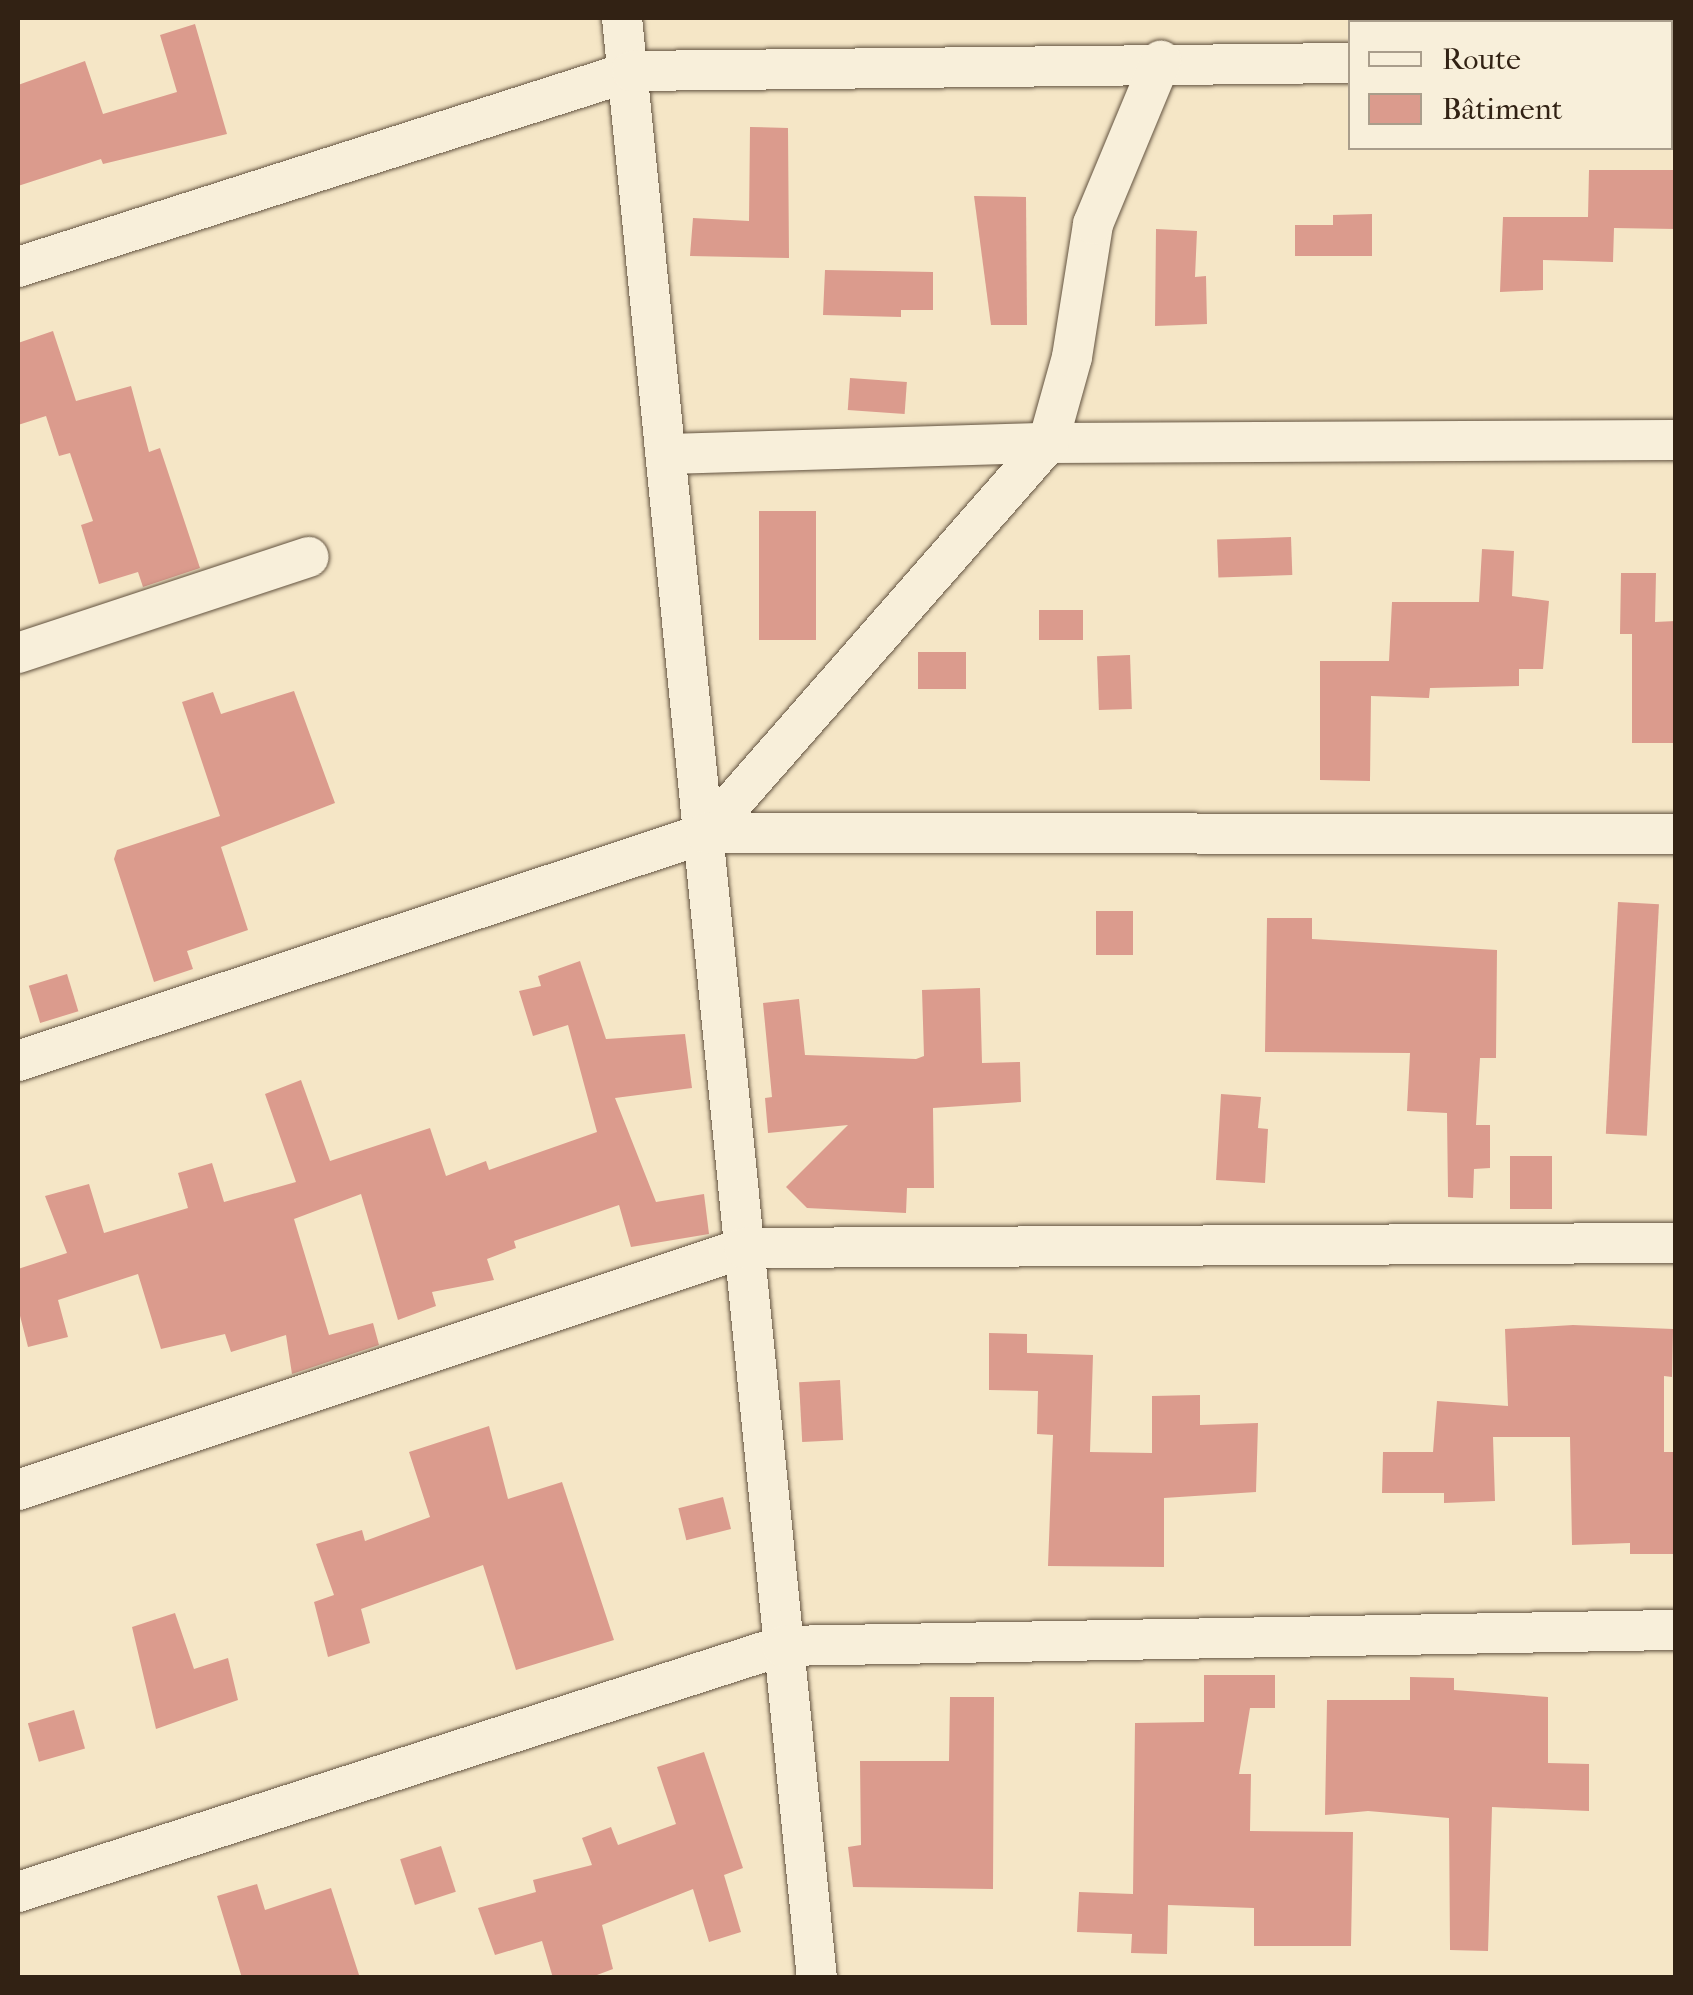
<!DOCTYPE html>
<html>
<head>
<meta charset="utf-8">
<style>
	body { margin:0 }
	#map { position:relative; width:1693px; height:1995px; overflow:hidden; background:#f5e6c6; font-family:"IM FELL French Canon",serif }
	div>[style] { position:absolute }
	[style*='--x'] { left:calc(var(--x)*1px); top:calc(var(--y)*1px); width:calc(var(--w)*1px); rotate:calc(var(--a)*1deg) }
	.building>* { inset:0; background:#db9b8d; transform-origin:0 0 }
	.roads { filter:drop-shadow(0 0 2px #635340) drop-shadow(0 0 2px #635340) }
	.minor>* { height:40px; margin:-20px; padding:0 20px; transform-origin:20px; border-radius:20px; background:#f8efda }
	span { translate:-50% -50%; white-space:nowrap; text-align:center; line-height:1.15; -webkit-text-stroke:10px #f8efda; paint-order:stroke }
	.frame { position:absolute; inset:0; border:20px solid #322214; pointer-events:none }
	.legend { position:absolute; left:1348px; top:20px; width:325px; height:130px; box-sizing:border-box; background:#f8efda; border:2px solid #a99d8b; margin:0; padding:12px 18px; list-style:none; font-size:30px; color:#322214 }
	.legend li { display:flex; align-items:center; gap:20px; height:50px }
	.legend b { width:50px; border:2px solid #a99d8b }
</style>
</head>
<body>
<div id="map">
	<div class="building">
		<div style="clip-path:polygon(195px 24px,227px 134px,103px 164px,101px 159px,18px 186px,18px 85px,85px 61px,103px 114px,177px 92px,160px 35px)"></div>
		<div style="clip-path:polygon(750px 127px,788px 128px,789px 258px,690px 256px,693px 218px,749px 221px)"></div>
		<div style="clip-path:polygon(1589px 170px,1676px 170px,1676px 229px,1614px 228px,1613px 262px,1543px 260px,1543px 290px,1500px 292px,1503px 217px,1588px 217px)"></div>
		<div style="clip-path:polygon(974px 196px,1026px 197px,1027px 325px,991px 325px)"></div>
		<div style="clip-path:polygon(1372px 214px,1372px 256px,1295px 256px,1295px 225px,1333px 225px,1333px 215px)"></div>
		<div style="clip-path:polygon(1156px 229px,1197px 231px,1195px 277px,1206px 276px,1207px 324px,1155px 326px)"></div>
		<div style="clip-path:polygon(825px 270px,933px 272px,933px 310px,901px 310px,901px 317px,823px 315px)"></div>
		<div style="clip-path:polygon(53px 331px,76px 401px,131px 386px,149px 452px,160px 448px,200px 568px,143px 587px,138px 572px,99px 584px,81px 525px,93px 521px,70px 453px,59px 456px,46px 416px,18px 425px,18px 343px)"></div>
		<div style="left:850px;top:378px;width:57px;height:32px;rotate:4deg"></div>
		<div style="left:759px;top:511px;width:57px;height:129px"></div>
		<div style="left:1291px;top:537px;width:38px;height:74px;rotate:88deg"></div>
		<div style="clip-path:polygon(1482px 549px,1514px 551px,1512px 596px,1549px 601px,1543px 669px,1519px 669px,1519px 686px,1430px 688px,1429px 698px,1371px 696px,1370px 781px,1320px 780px,1320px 661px,1389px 661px,1392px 602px,1479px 602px)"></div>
		<div style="clip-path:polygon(1621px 573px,1656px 573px,1655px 622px,1676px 621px,1676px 743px,1632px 743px,1632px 634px,1620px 634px)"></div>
		<div style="left:1039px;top:610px;width:44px;height:30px"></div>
		<div style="left:918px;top:652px;width:48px;height:37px"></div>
		<div style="left:1130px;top:655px;width:54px;height:33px;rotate:88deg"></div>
		<div style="clip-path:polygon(294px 691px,335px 803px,221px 847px,248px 930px,187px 951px,193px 969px,154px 982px,114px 859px,117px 850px,220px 816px,182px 702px,213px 692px,221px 714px)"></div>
		<div style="left:1618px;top:902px;width:41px;height:232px;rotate:3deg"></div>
		<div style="left:1096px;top:911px;width:37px;height:44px"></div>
		<div style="clip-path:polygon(1267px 918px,1312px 918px,1312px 939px,1497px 950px,1496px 1058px,1480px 1058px,1476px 1125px,1490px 1125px,1490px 1168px,1474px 1169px,1473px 1198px,1448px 1197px,1447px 1113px,1407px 1111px,1410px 1053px,1265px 1052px)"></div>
		<div style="clip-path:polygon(580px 961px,606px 1039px,685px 1034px,692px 1088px,615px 1098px,656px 1202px,704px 1194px,709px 1234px,631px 1247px,619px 1205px,514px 1241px,516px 1248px,487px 1259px,494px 1280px,432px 1292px,436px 1306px,398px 1320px,361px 1194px,294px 1219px,329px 1335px,373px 1323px,379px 1345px,292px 1374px,286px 1335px,231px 1352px,225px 1334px,161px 1349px,138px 1274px,58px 1300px,68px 1337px,28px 1347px,18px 1308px,18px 1269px,67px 1253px,45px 1196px,89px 1184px,104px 1233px,188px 1208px,178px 1173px,212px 1163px,224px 1202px,296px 1182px,265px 1094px,301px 1080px,330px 1161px,430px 1128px,446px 1176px,486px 1161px,489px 1170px,597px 1132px,568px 1025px,533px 1036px,519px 991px,541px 986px,538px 976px)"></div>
		<div style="left:67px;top:974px;width:39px;height:40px;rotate:73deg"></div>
		<div style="clip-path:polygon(980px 988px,982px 1063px,1020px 1062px,1021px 1102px,933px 1108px,934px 1188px,907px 1188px,906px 1213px,807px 1208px,786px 1187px,848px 1125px,768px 1133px,765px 1098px,772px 1097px,763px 1003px,799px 999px,805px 1055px,916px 1059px,924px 1056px,922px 990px)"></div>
		<div style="clip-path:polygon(1221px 1094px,1261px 1097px,1258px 1128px,1268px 1129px,1265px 1183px,1216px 1180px)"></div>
		<div style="left:1510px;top:1156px;width:42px;height:53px"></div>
		<div style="clip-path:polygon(1573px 1325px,1673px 1329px,1672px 1377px,1664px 1376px,1664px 1452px,1676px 1452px,1676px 1554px,1630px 1554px,1630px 1543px,1572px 1545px,1570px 1437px,1493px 1437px,1495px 1501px,1444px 1503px,1444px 1493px,1382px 1493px,1383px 1452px,1433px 1452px,1437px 1401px,1508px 1406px,1505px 1329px)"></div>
		<div style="clip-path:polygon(989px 1333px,1027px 1334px,1027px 1353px,1093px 1355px,1090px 1452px,1152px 1453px,1152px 1396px,1200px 1395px,1200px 1425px,1258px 1423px,1256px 1492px,1164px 1498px,1164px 1567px,1048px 1566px,1053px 1435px,1037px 1434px,1038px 1391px,989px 1390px)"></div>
		<div style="left:840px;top:1380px;width:60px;height:41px;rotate:87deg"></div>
		<div style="clip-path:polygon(489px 1426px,508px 1499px,562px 1482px,614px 1640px,516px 1670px,483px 1565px,361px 1609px,370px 1643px,328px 1657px,314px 1602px,334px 1595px,316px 1544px,362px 1530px,365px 1541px,430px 1517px,409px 1452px)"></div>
		<div style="left:723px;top:1497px;width:33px;height:46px;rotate:76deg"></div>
		<div style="clip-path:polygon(175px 1613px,194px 1669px,228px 1658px,238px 1700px,156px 1729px,132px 1627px)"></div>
		<div style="clip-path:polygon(1204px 1675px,1275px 1675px,1275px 1708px,1250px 1708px,1239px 1774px,1251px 1774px,1250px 1831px,1353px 1832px,1351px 1946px,1254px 1946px,1254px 1908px,1168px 1905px,1167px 1954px,1131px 1953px,1132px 1934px,1077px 1932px,1079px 1892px,1133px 1894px,1135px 1723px,1204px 1722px)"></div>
		<div style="clip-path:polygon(1410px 1677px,1454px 1678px,1454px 1690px,1548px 1697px,1548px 1763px,1589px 1764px,1589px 1811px,1492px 1807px,1488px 1951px,1450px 1950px,1449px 1818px,1368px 1811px,1325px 1815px,1327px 1700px,1410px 1700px)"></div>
		<div style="clip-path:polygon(950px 1697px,994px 1697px,993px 1889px,853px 1887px,848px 1847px,861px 1845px,860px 1761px,949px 1761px)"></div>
		<div style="left:74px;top:1710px;width:40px;height:48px;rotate:74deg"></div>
		<div style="clip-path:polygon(704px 1752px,743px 1868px,724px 1875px,741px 1932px,709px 1942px,693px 1889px,602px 1925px,613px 1969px,589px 1978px,553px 1978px,542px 1941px,495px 1955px,478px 1908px,536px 1892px,533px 1880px,592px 1865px,582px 1838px,611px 1827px,618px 1845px,676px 1824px,657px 1767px)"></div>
		<div style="left:441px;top:1846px;width:48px;height:43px;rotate:72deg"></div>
		<div style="clip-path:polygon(257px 1884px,265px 1910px,331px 1888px,360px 1978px,242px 1978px,217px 1896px)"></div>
	</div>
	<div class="roads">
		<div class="minor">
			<div style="--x:622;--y:18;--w:1970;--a:84.32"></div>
			<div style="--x:1417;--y:22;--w:5;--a:-53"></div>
			<div style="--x:1670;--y:66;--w:6;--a:0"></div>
			<div style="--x:18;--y:267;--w:645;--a:-17.7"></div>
			<div style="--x:632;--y:71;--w:718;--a:-0.64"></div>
			<div style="--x:668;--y:454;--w:380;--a:-1.7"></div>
			<div style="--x:1048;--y:443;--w:628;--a:-0.27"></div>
			<div style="--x:18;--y:653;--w:306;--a:-18.3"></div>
			<div style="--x:706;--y:833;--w:519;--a:-48.75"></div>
			<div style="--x:1048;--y:443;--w:89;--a:-74.4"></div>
			<div style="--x:1072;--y:357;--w:135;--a:-81"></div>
			<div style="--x:1093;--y:224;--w:177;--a:-67.4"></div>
			<div style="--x:18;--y:1061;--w:725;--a:-18.33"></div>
			<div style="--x:706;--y:833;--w:970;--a:0.06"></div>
			<div style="--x:18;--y:1490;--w:765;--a:-18.43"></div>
			<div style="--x:744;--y:1248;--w:932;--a:-0.31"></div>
			<div style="--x:18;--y:1892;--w:803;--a:-17.85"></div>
			<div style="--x:782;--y:1646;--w:894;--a:-1.03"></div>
		</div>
	</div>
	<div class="frame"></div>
	<ul class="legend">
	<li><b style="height:12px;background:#f8efda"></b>Route</li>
	<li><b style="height:28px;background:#db9b8d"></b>Bâtiment</li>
	</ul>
</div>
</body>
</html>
